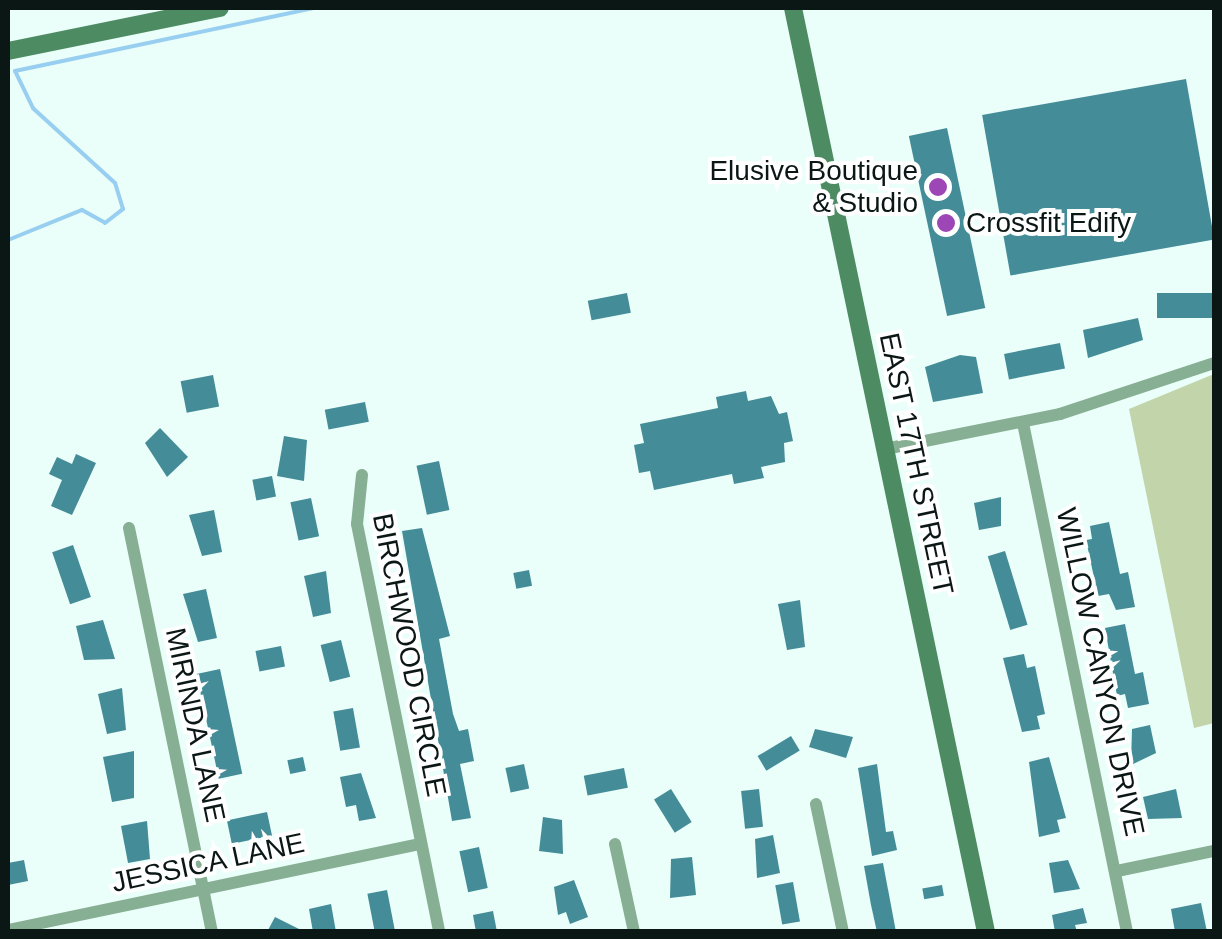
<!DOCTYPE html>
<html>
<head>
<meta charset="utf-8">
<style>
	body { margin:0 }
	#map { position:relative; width:1222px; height:939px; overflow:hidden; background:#eafefa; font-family:Helvetica,sans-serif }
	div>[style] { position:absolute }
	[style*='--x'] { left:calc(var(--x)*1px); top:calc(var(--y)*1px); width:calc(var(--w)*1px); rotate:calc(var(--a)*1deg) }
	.green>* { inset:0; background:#c2d4a9 }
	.stream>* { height:4px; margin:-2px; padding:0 2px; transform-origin:2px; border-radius:2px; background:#98cff0 }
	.building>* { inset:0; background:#448c97; transform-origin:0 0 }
	.street>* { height:12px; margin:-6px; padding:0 6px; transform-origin:6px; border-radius:6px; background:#87af93 }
	.secondary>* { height:18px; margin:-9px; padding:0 9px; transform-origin:9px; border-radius:9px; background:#4d8b62 }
	.dots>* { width:28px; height:28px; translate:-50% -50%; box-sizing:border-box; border:5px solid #fff; border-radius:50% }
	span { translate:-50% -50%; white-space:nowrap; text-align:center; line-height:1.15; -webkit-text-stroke:8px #fff; paint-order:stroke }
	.poi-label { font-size:28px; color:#0b1715 }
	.right { translate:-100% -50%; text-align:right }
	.left { translate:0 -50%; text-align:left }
	.street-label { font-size:28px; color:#0b1715 }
	.frame { position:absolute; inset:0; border:10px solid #0b1715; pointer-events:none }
</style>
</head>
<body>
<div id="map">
	<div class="green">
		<div style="clip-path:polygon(1214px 374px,1214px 723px,1194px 728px,1129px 409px)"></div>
	</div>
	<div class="stream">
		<div style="--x:8;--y:240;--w:80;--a:-22.1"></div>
		<div style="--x:82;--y:210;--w:26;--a:29"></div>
		<div style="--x:105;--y:223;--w:23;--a:-38"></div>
		<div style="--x:123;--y:209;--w:27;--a:-107"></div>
		<div style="--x:115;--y:183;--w:111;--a:-137.6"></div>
		<div style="--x:33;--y:108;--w:41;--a:-115.9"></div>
		<div style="--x:15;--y:71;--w:306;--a:-11.9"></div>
	</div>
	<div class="building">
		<div style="left:1186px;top:79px;width:163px;height:207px;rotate:80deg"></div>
		<div style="left:947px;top:128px;width:184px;height:39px;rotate:78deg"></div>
		<div style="left:627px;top:293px;width:20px;height:40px;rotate:79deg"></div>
		<div style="left:1214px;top:293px;width:25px;height:57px;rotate:90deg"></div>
		<div style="clip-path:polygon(1138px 318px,1143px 340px,1088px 358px,1083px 330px)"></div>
		<div style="left:1060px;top:343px;width:26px;height:57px;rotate:79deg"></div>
		<div style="clip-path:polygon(960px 355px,976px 357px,983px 393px,933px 402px,925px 367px)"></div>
		<div style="left:213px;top:375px;width:32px;height:33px;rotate:79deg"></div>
		<div style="clip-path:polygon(746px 391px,748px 401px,771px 396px,779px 414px,787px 412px,793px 441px,784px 443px,785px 462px,761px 467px,764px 478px,734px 484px,732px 474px,654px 490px,650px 471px,639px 473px,634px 445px,644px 443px,640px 424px,718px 408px,716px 397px)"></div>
		<div style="left:365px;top:402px;width:20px;height:41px;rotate:79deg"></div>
		<div style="clip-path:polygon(160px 428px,188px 457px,167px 477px,145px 443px)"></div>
		<div style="clip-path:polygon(284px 436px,307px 440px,304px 481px,277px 476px)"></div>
		<div style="clip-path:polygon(76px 454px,96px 463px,72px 515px,51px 506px,62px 480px,49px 474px,57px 457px,72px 464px)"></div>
		<div style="left:439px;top:461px;width:50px;height:23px;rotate:78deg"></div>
		<div style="left:272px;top:476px;width:21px;height:20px;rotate:79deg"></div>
		<div style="clip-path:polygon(1001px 497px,1001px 526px,979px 530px,974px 503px)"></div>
		<div style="left:311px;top:498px;width:39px;height:21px;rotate:78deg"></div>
		<div style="clip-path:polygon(214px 510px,222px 552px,202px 556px,189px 515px)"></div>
		<div style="clip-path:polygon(1109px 522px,1120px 574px,1128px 572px,1135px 607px,1116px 610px,1109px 594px,1098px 596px,1086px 540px,1092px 539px,1090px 526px)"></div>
		<div style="clip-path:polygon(422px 528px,450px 636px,439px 639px,453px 714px,459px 731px,468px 729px,474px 761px,460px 764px,471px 818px,452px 821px,402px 531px)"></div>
		<div style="left:73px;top:545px;width:55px;height:22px;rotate:71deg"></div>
		<div style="left:1005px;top:551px;width:77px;height:18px;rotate:73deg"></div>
		<div style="left:529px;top:570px;width:16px;height:16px;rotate:79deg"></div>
		<div style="clip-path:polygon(326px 571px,331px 613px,313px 617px,304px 576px)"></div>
		<div style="clip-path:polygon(206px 589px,217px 638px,198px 642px,183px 594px)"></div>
		<div style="clip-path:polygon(800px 600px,805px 647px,787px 650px,778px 604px)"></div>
		<div style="clip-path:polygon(103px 620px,115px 659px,84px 660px,76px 626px)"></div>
		<div style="clip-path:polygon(1125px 624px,1135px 674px,1143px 672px,1149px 704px,1128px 708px,1125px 694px,1117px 696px,1105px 628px)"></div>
		<div style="left:341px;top:640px;width:38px;height:21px;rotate:76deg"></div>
		<div style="left:281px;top:646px;width:21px;height:26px;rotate:79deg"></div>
		<div style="clip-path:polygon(1024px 654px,1027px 668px,1035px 666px,1045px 714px,1037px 716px,1040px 729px,1022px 732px,1003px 658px)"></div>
		<div style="left:220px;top:669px;width:107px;height:24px;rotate:78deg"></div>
		<div style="clip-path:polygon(122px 688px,126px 730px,107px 734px,98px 694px)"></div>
		<div style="left:353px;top:708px;width:40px;height:20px;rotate:80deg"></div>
		<div style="clip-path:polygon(1150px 725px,1156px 753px,1131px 765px,1132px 729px)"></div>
		<div style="clip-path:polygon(815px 729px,853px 737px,846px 758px,809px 747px)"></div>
		<div style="left:791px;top:736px;width:17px;height:39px;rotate:59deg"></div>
		<div style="clip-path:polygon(134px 751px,134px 798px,112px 802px,103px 757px)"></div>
		<div style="left:303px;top:757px;width:14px;height:16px;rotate:78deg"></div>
		<div style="clip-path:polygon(1049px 757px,1066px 818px,1057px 820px,1060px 832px,1039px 837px,1029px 762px)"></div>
		<div style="left:524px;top:764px;width:25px;height:19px;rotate:78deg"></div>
		<div style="clip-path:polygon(877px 764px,886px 832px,893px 831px,897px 850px,872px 856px,858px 768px)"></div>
		<div style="left:624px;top:768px;width:20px;height:41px;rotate:79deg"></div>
		<div style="clip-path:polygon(361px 773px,376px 818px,359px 821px,356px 805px,346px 807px,340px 777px)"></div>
		<div style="left:671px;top:789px;width:39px;height:20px;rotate:58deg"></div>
		<div style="left:759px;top:789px;width:38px;height:18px;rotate:84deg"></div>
		<div style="clip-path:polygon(1176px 789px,1182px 818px,1148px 819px,1143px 797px)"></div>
		<div style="left:267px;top:812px;width:24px;height:41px;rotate:78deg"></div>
		<div style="clip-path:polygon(543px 817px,562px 820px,563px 854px,539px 851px)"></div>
		<div style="clip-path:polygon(147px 821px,150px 859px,128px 863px,121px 826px)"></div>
		<div style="clip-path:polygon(773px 835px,780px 873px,757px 878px,755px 839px)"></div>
		<div style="left:479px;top:847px;width:42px;height:20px;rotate:78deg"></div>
		<div style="clip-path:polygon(692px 857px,696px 895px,670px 898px,671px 859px)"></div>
		<div style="clip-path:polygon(24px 860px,28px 881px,8px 885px,8px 863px)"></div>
		<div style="clip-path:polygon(1068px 860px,1080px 889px,1054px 893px,1049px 863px)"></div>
		<div style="clip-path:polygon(883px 863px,893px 916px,896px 932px,877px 932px,871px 905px,864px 866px)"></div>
		<div style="clip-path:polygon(574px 880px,588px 917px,570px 924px,566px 912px,558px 915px,554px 887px)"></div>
		<div style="left:793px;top:882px;width:40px;height:18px;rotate:80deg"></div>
		<div style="left:942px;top:885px;width:11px;height:20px;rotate:80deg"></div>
		<div style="left:387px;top:890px;width:43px;height:20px;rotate:79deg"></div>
		<div style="clip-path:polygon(1201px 903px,1207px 932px,1175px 932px,1171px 909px)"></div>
		<div style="clip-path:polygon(331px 904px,336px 932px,313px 932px,309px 909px)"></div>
		<div style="clip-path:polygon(1083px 908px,1087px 923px,1075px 925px,1077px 932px,1055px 932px,1052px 915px)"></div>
		<div style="clip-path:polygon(493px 911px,497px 932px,476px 932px,473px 915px)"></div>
		<div style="clip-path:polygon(275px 917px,305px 932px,267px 932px)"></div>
	</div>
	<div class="street">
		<div style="--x:1023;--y:423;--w:520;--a:78.45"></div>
		<div style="--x:885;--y:449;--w:178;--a:-11.3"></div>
		<div style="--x:1060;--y:414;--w:162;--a:-18.3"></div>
		<div style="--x:362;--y:475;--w:49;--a:95.8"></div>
		<div style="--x:357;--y:524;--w:416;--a:78.6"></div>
		<div style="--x:129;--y:528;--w:412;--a:78.4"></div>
		<div style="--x:816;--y:804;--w:131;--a:78.1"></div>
		<div style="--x:615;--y:844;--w:90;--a:77.8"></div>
		<div style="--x:1117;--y:871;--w:99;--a:-11.7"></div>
		<div style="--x:8;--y:930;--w:420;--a:-11.8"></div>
	</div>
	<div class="secondary">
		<div style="--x:793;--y:8;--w:944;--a:78.2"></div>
		<div style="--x:8;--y:51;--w:216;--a:-11.5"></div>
	</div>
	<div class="dots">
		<div style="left:938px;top:187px;background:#9c47b5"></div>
		<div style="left:946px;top:223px;background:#9c47b5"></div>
	</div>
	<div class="poi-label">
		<span class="right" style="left:918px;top:187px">Elusive Boutique<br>&amp; Studio</span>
		<span class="left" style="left:966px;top:223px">Crossfit Edify</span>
	</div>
	<div class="street-label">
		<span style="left:916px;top:464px;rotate:78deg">EAST 17TH STREET</span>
		<span style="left:409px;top:655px;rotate:79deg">BIRCHWOOD CIRCLE</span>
		<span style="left:1100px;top:672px;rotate:78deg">WILLOW CANYON DRIVE</span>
		<span style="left:195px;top:725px;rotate:78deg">MIRINDA LANE</span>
		<span style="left:208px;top:863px;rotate:-12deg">JESSICA LANE</span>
	</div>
	<div class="frame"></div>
</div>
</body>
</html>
